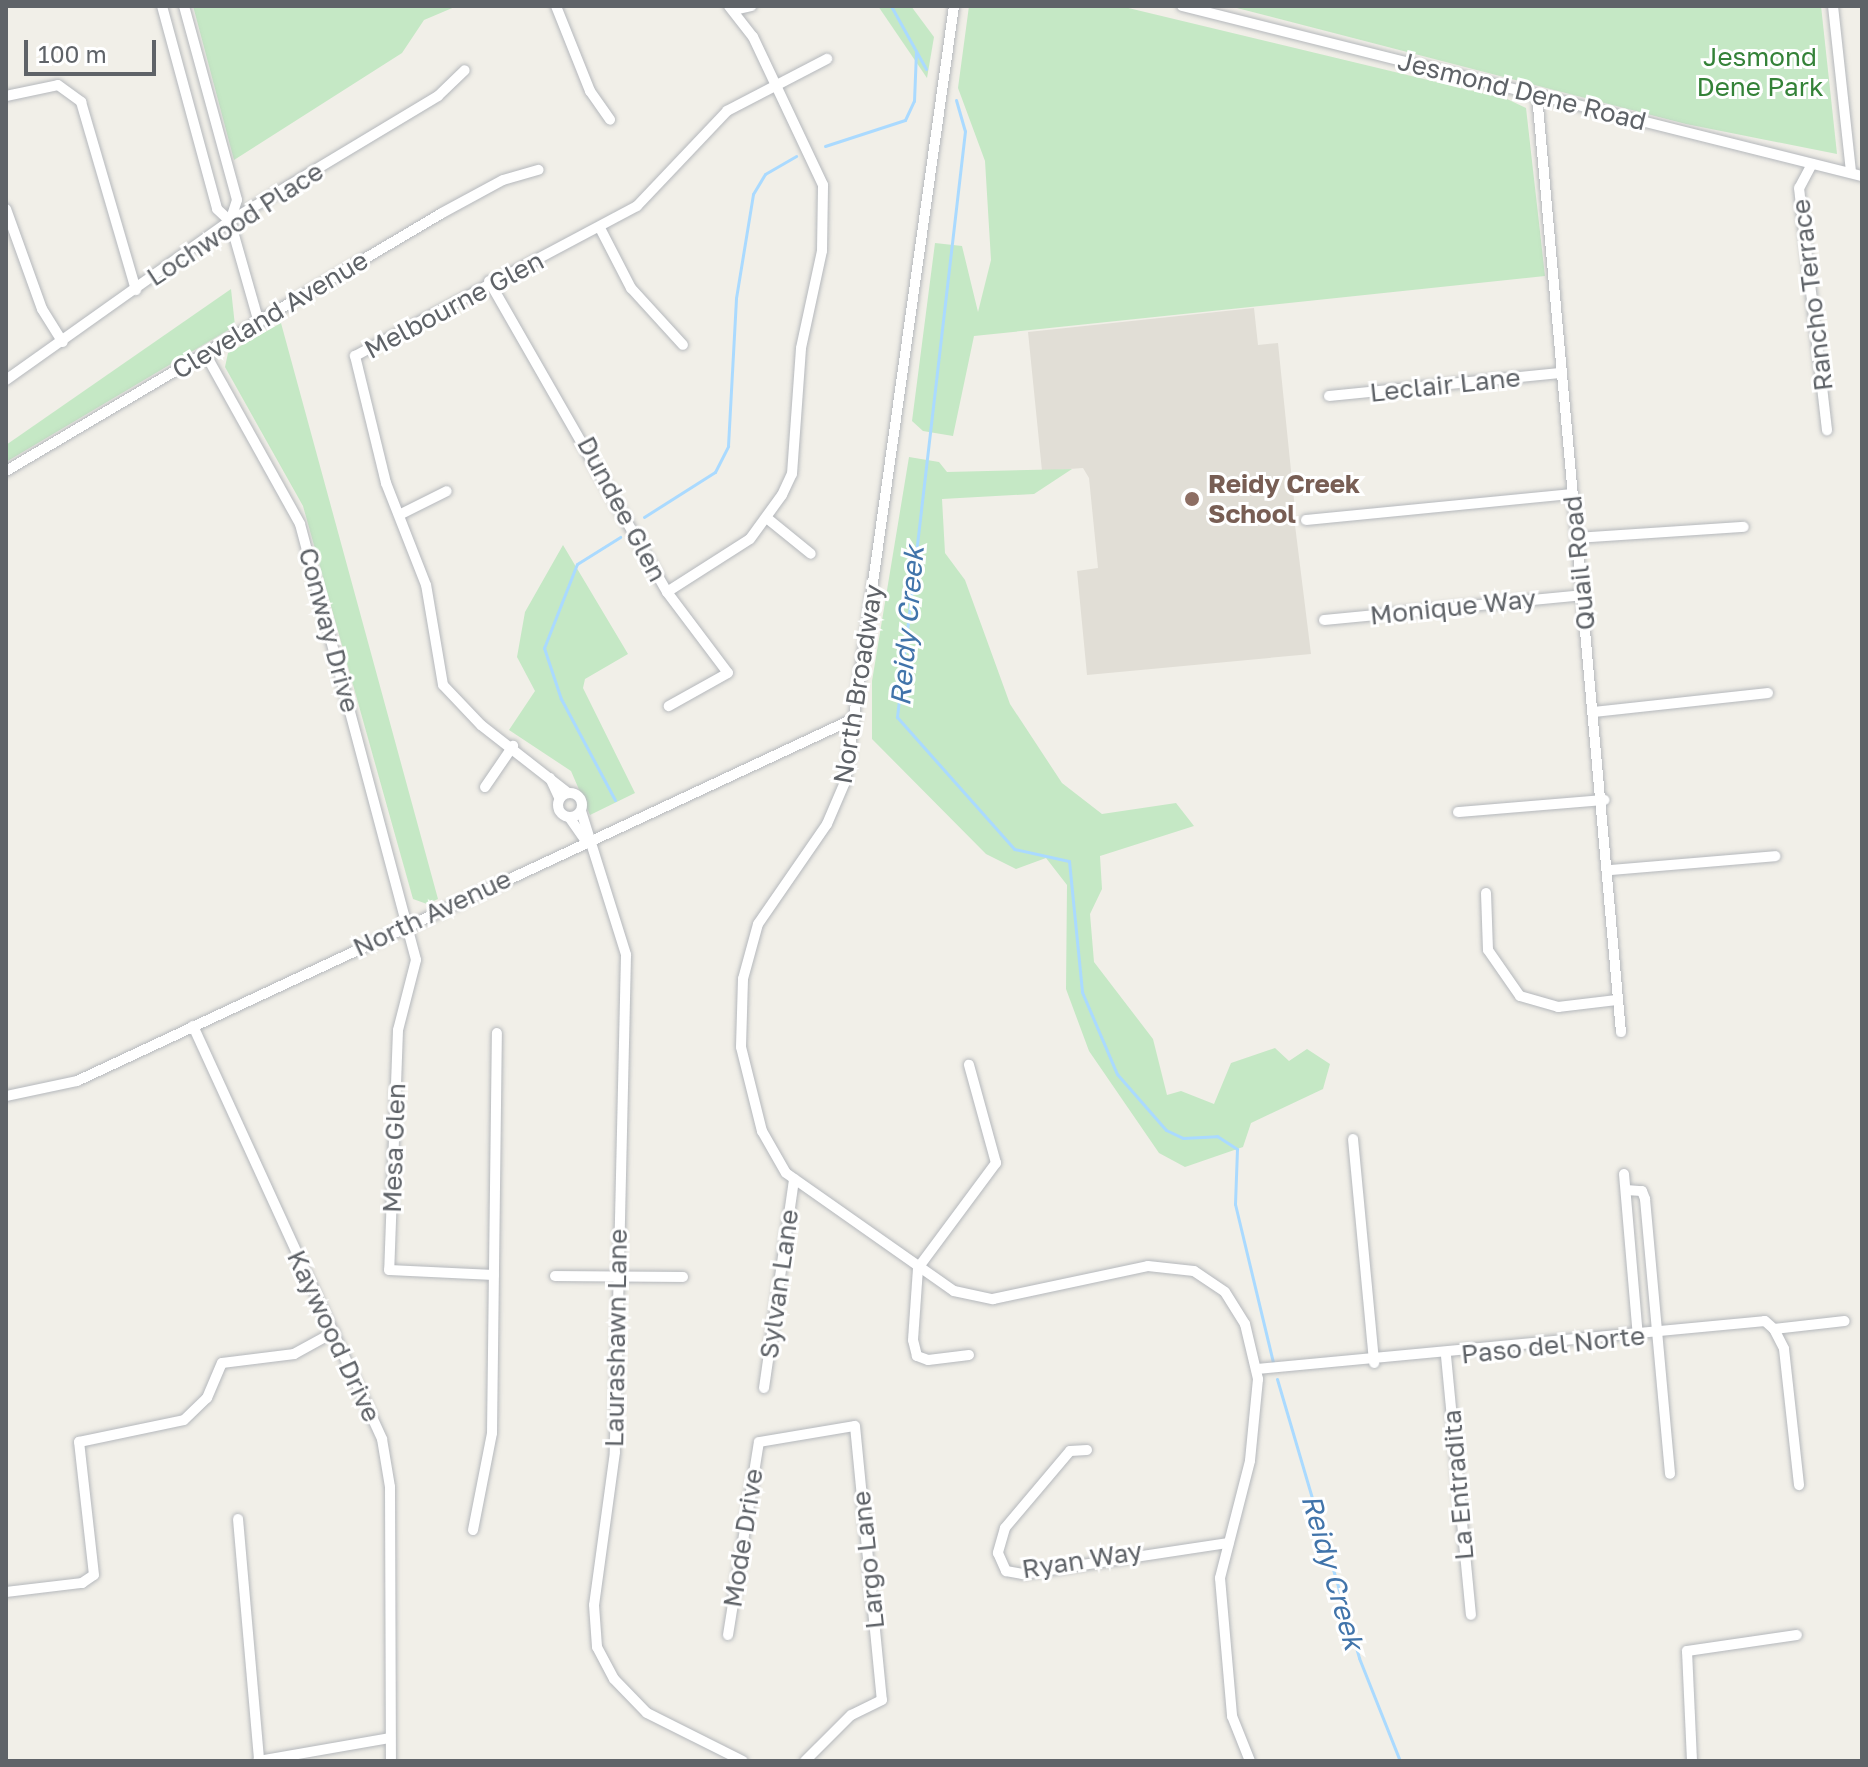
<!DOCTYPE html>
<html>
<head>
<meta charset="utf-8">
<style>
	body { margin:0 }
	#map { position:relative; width:1868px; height:1767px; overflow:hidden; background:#f1efe8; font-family:"Golos Text",sans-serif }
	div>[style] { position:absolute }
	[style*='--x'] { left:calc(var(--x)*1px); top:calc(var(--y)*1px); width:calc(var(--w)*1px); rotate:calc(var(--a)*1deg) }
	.education>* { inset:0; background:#e1ded6 }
	.green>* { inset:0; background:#c5e8c5 }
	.stream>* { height:3px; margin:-1.5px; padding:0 1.5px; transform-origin:1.5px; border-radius:1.5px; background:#aadaff }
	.roads { filter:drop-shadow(0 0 2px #b5b8bc) drop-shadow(0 0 2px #b5b8bc) }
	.minor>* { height:10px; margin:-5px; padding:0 5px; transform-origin:5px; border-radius:5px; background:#fff }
	.minor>.ring { margin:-5px; padding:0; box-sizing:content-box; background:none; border:10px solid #fff; border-radius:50% }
	.dots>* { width:22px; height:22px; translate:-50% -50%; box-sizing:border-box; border:4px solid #fff; border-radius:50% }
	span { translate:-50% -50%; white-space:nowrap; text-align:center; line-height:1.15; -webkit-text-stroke:6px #fff; paint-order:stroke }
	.park-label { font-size:26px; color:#348238 }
	.street-label { font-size:26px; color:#5f6368 }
	.education-label { font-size:26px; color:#785e54; font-weight:700 }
	.left { translate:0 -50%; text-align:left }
	.water-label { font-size:28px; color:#4174aa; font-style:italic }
	.frame { position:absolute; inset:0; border:8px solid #5f6368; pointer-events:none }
	.scale { position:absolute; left:24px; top:40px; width:132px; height:36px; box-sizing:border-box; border:4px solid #5f6368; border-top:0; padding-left:10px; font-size:24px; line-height:28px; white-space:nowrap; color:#5f6368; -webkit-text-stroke:6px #fff; paint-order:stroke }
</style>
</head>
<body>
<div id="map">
	<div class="education">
		<div style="clip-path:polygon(1254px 308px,1258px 345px,1278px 343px,1295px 510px,1287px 511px,1288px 525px,1295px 525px,1311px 654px,1087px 675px,1077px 571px,1098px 568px,1089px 478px,1083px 468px,1042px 471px,1028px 332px)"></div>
	</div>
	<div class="green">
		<div style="clip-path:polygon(193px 6px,457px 6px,424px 20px,402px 53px,234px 160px)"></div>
		<div style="clip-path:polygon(878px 6px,911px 6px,934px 37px,927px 78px)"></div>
		<div style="clip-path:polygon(969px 6px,1120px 6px,1507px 99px,1526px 108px,1545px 276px,974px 336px,953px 436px,923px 431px,912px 421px,935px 243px,962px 246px,978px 312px,991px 260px,985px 161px,958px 88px)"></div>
		<div style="clip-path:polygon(1229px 6px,1821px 6px,1837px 154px,1686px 124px)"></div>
		<div style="clip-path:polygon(231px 289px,235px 326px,6px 462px,6px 445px)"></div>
		<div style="clip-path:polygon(281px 323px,438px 899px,427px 904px,413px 899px,303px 506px,225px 367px,228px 353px)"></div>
		<div style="clip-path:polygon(909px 457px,939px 462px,947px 472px,1072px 469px,1034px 494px,942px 499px,945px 553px,965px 580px,1010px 704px,1062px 783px,1102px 814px,1176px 803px,1194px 826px,1100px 856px,1102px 889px,1090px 914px,1094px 962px,1153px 1039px,1167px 1095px,1181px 1091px,1214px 1104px,1231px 1063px,1275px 1048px,1289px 1061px,1307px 1049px,1330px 1064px,1323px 1089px,1251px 1123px,1243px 1147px,1185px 1167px,1159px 1153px,1089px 1051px,1066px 989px,1067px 885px,1046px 858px,1016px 869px,986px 854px,872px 739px,872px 681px)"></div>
		<div style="clip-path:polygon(563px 545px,628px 654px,585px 679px,583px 688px,635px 793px,590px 815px,571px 771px,509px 730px,535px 691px,517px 657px,525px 612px)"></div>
	</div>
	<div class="stream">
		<div style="--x:891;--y:6;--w:72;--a:60.9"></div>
		<div style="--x:956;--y:100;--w:32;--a:74"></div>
		<div style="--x:965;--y:131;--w:590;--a:96.62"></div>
		<div style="--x:897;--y:717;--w:176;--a:48.4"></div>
		<div style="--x:1014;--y:849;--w:56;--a:12.3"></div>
		<div style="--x:1069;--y:861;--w:132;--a:84.3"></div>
		<div style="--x:1082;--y:992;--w:89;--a:66.9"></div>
		<div style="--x:1117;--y:1074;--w:74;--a:48.8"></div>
		<div style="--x:1166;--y:1130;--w:19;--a:25"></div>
		<div style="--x:1183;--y:1138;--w:34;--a:-3"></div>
		<div style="--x:1217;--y:1136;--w:24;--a:33"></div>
		<div style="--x:1237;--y:1149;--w:55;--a:92.1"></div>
		<div style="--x:1235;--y:1204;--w:167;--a:76.5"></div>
		<div style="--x:825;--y:146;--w:84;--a:-18"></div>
		<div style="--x:905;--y:120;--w:21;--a:-65"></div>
		<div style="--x:914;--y:101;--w:50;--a:-87.7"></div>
		<div style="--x:644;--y:517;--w:84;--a:-32.4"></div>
		<div style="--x:715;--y:472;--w:29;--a:-63"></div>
		<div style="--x:728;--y:446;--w:148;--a:-86.9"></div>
		<div style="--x:736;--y:298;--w:105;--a:-80.7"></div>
		<div style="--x:753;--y:194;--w:23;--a:-59"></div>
		<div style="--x:765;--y:174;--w:36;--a:-30"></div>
		<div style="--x:615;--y:800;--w:115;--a:-118.1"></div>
		<div style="--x:561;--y:699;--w:54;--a:-108.4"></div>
		<div style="--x:544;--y:648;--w:90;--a:-68.6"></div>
		<div style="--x:577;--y:564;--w:51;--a:-32.1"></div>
		<div style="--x:1277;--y:1379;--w:291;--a:73.6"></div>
		<div style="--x:1359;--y:1658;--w:111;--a:68.3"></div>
	</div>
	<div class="roads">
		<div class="minor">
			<div style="--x:162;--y:6;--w:210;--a:74.8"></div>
			<div style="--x:217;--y:209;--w:18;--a:43"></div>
			<div style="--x:230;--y:221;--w:106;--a:74.1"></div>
			<div style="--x:184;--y:6;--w:201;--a:74.7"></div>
			<div style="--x:237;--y:200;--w:22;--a:108"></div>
			<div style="--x:556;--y:6;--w:92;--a:68.2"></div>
			<div style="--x:590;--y:91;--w:35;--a:55"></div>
			<div style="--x:954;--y:6;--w:784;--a:98"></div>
			<div style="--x:845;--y:782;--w:46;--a:113.2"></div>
			<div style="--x:827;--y:824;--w:121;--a:124.6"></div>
			<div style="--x:758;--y:924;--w:57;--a:105.3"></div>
			<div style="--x:743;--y:979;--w:68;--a:91.7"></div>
			<div style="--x:741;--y:1047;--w:87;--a:76"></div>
			<div style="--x:762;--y:1131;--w:48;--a:60.3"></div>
			<div style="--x:786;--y:1173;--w:205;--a:35.1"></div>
			<div style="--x:954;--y:1291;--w:40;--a:12"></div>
			<div style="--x:993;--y:1299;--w:158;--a:-12"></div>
			<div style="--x:1148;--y:1266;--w:46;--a:6.2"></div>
			<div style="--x:1194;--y:1271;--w:37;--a:34"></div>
			<div style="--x:1225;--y:1292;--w:38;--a:58"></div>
			<div style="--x:1245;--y:1324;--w:57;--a:76.7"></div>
			<div style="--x:1258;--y:1379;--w:82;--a:95.6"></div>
			<div style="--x:1250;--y:1461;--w:121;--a:104.4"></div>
			<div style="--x:1220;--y:1578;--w:139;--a:85"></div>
			<div style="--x:1232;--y:1716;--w:48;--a:68.2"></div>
			<div style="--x:1182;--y:6;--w:701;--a:14.04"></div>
			<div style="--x:1833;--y:6;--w:168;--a:83.8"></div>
			<div style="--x:734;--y:10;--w:18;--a:-13"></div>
			<div style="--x:1537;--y:95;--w:941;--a:84.88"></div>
			<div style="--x:6;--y:96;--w:53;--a:-11.9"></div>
			<div style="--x:58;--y:85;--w:29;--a:36"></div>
			<div style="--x:81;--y:102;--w:196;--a:73.7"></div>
			<div style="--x:1812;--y:164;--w:27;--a:118"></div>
			<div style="--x:1799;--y:188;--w:244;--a:83.4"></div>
			<div style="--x:6;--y:209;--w:106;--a:70.2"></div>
			<div style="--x:42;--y:309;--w:39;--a:58"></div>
			<div style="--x:600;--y:228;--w:68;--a:62.7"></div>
			<div style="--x:631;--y:288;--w:77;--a:47.6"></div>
			<div style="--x:489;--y:281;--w:358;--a:60.2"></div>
			<div style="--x:667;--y:592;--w:101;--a:53"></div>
			<div style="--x:728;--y:673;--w:68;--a:150.8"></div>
			<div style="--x:206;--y:355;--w:193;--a:60.9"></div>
			<div style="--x:300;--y:524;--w:451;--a:75.1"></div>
			<div style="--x:416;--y:960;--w:72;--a:104.4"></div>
			<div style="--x:398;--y:1030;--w:240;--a:92.1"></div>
			<div style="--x:389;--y:1270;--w:105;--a:2.7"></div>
			<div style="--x:6;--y:380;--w:275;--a:-35.4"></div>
			<div style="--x:230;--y:221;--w:243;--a:-31"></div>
			<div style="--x:438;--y:96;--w:37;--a:-44"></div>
			<div style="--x:1329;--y:396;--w:232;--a:-5.7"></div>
			<div style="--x:6;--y:471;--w:507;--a:-30.61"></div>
			<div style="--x:442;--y:213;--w:69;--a:-28.4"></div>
			<div style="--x:503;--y:180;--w:37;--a:-16"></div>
			<div style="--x:401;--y:514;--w:51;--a:-26.6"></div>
			<div style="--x:768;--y:519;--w:55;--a:39.1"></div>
			<div style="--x:1306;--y:520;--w:268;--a:-5.6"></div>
			<div style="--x:1577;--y:538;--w:167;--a:-3.8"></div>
			<div style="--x:667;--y:592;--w:98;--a:-32.6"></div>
			<div style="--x:750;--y:539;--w:54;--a:-54"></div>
			<div style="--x:782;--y:495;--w:23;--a:-65"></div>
			<div style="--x:792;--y:474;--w:126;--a:-85.9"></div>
			<div style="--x:801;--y:348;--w:99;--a:-77.8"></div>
			<div style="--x:822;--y:251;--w:66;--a:-89.1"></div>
			<div style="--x:823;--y:185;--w:164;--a:-115.3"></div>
			<div style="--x:753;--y:37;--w:39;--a:-128"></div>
			<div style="--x:1324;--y:620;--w:259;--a:-5.5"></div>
			<div style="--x:1594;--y:712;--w:175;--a:-6.2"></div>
			<div style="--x:550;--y:778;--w:23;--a:65"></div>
			<div style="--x:485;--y:787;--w:50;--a:-55.7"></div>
			<div style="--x:568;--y:793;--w:110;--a:-142"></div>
			<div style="--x:481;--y:725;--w:55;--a:-133.5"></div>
			<div style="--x:443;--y:685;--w:101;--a:-99.6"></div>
			<div style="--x:426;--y:585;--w:110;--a:-111.4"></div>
			<div style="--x:386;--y:483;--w:131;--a:-103.7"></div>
			<div style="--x:355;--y:356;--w:319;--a:-28"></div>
			<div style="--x:637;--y:206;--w:131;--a:-46.5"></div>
			<div style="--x:727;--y:111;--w:113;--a:-27.5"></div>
			<div class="ring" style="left:558px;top:793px;width:14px;height:14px"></div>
			<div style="--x:581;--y:811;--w:151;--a:72.6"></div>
			<div style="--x:626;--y:955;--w:497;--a:91.3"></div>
			<div style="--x:615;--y:1452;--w:154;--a:97.8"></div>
			<div style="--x:594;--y:1605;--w:42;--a:85.9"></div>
			<div style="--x:597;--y:1647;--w:36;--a:62"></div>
			<div style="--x:614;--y:1679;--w:47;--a:45.9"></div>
			<div style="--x:647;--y:1713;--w:107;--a:26.6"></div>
			<div style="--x:1458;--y:812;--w:147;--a:-4.7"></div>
			<div style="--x:569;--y:817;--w:32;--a:55"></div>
			<div style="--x:1610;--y:870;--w:166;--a:-4.8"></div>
			<div style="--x:1486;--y:893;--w:57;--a:88"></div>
			<div style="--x:1488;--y:950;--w:56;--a:55.2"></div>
			<div style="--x:1520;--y:996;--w:40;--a:16"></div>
			<div style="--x:1558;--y:1007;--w:59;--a:-6.8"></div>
			<div style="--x:193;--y:1026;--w:454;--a:65.4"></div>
			<div style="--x:382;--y:1439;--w:49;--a:80.5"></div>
			<div style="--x:390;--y:1487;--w:274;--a:89.8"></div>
			<div style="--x:6;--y:1096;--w:73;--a:-11.9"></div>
			<div style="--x:77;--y:1081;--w:859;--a:-25.01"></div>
			<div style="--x:1353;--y:1139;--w:225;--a:84.6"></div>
			<div style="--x:1624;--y:1174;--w:164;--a:85.1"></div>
			<div style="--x:1626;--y:1190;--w:16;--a:4"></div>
			<div style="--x:1642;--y:1191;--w:9;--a:69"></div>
			<div style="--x:1645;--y:1199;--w:276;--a:84.8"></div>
			<div style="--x:555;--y:1276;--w:128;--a:0.4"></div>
			<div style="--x:1774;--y:1329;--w:22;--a:63"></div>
			<div style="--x:1784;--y:1349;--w:137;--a:83.7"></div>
			<div style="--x:969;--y:1355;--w:41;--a:173"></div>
			<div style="--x:928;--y:1360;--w:12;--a:-160"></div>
			<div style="--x:917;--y:1356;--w:16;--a:-104"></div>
			<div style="--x:913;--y:1340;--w:72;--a:-86"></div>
			<div style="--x:918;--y:1268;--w:131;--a:-53.4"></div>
			<div style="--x:996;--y:1163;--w:102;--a:-105.4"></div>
			<div style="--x:1446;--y:1356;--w:260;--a:84.5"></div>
			<div style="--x:1257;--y:1369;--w:510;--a:-5.4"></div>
			<div style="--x:1765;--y:1321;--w:12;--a:42"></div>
			<div style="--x:1774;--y:1329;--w:71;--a:-6.4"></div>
			<div style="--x:764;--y:1388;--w:211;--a:-81.8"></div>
			<div style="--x:1087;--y:1450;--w:17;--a:177"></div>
			<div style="--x:1070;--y:1451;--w:101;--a:130.2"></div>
			<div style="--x:1005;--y:1528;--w:26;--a:106"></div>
			<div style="--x:998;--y:1553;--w:20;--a:66"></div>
			<div style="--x:1006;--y:1571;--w:17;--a:10"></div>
			<div style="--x:1023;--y:1574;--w:208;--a:-8.6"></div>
			<div style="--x:238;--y:1519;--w:243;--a:85"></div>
			<div style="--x:473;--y:1530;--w:99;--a:-78.9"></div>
			<div style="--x:492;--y:1433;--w:400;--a:-89.3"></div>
			<div style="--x:6;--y:1592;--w:77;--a:-6.8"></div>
			<div style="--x:82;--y:1583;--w:14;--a:-34"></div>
			<div style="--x:94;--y:1575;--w:134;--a:-96.4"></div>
			<div style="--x:79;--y:1442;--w:107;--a:-11.8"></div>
			<div style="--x:184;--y:1420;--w:32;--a:-44"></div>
			<div style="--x:207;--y:1398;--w:38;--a:-67"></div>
			<div style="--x:222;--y:1363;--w:73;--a:-7.1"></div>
			<div style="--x:294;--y:1354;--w:46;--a:-28.8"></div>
			<div style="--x:728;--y:1635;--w:195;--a:-80.9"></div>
			<div style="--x:759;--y:1442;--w:97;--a:-9.5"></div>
			<div style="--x:855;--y:1426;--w:275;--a:84.4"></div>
			<div style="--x:882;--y:1700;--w:34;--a:154"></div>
			<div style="--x:851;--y:1715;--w:65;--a:135"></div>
			<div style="--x:258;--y:1761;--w:134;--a:-9.9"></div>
			<div style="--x:1692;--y:1761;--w:110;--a:-92.6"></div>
			<div style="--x:1687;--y:1651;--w:111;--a:-8.3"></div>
		</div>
	</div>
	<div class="dots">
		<div style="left:1192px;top:499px;background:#8d6e63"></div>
	</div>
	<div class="park-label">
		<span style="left:1760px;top:72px">Jesmond<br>Dene Park</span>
	</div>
	<div class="street-label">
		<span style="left:1522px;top:91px;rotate:14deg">Jesmond Dene Road</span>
		<span style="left:235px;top:224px;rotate:-33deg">Lochwood Place</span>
		<span style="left:1812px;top:295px;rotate:-97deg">Rancho Terrace</span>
		<span style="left:454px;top:305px;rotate:-28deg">Melbourne Glen</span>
		<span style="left:270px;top:315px;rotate:-31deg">Cleveland Avenue</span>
		<span style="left:1445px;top:385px;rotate:-6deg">Leclair Lane</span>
		<span style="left:622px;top:509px;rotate:62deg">Dundee Glen</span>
		<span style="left:1579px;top:563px;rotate:-96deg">Quail Road</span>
		<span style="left:1453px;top:607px;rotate:-6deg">Monique Way</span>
		<span style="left:329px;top:630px;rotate:75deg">Conway Drive</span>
		<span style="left:858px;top:684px;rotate:-81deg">North Broadway</span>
		<span style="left:432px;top:913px;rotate:-25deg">North Avenue</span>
		<span style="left:394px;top:1148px;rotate:-88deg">Mesa Glen</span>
		<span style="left:779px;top:1284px;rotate:-82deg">Sylvan Lane</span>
		<span style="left:334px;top:1336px;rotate:65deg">Kaywood Drive</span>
		<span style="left:616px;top:1338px;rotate:-89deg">Laurashawn Lane</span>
		<span style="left:1553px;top:1345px;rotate:-6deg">Paso del Norte</span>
		<span style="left:1458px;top:1485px;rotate:-95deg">La Entradita</span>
		<span style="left:743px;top:1538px;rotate:-81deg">Mode Drive</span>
		<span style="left:868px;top:1560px;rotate:-96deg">Largo Lane</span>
		<span style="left:1082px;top:1560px;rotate:-9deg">Ryan Way</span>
	</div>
	<div class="education-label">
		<span class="left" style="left:1208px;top:499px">Reidy Creek<br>School</span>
	</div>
	<div class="water-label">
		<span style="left:907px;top:626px;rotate:-85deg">Reidy Creek</span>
		<span style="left:1333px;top:1572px;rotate:74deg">Reidy Creek</span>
	</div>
	<div class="frame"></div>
	<div class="scale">100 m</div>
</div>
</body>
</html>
